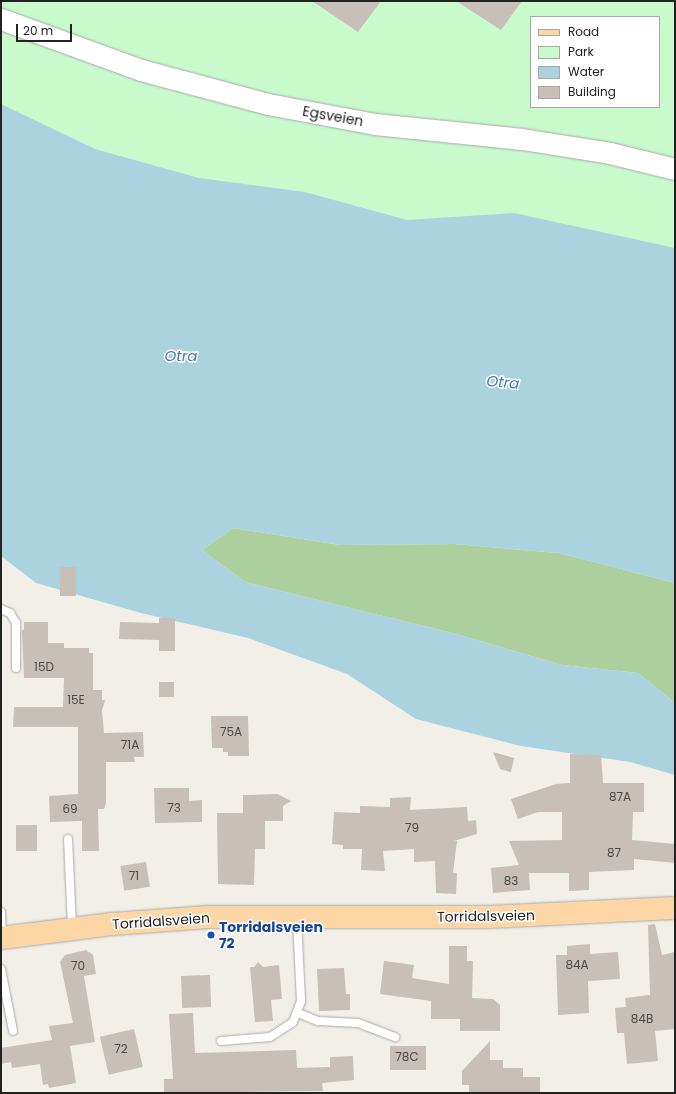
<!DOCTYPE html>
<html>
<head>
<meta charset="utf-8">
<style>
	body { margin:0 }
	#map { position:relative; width:676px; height:1094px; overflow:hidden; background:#f2efe9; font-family:Poppins,sans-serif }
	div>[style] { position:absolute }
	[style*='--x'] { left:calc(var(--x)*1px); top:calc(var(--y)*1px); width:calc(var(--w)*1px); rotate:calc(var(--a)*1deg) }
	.forest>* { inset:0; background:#add19e }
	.park>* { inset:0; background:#c8facc }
	.water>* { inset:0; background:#aad3df }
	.building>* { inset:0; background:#c7bfb8; transform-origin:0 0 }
	.roads { filter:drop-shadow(0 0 1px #a9a9a9) drop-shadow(0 0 1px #a9a9a9) }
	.service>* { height:8px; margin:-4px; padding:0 4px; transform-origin:4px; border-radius:4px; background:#fff }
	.tertiary>* { height:21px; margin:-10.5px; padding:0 10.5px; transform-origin:10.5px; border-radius:10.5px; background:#fff }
	.primary>* { height:22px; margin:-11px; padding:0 11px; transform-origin:11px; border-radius:11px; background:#fcd6a4 }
	.dots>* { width:11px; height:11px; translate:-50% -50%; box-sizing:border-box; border:2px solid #fff; border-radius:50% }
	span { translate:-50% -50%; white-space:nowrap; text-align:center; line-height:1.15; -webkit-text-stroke:3px #fff; paint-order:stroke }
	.number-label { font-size:12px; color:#4b4948 }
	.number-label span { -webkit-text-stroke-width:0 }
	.street-label { font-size:14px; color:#222 }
	.transit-label { font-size:14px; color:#164399; font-weight:700 }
	.left { translate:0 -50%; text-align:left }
	.water-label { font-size:15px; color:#4a7aab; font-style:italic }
	.frame { position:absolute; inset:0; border:2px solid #222; pointer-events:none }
	.legend { position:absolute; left:530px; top:16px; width:130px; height:92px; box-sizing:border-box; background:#fff; border:1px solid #a7a7a7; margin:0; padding:5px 7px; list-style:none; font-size:12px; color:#222 }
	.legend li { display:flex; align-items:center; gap:8px; height:20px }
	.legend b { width:20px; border:1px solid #a7a7a7 }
	.scale { position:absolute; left:16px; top:24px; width:56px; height:18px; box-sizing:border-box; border:2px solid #222; border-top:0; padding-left:5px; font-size:12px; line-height:14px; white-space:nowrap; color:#222; -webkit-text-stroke:3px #fff; paint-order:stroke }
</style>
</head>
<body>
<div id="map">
	<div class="forest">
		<div style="clip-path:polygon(233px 528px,340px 545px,454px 544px,559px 553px,675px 583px,675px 703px,638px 673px,562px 665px,456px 634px,245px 582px,202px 550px)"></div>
	</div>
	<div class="park">
		<div style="clip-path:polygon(evenodd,1px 1px,675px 1px,675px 370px,1px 256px,1px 1px,531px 17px,659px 17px,659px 107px,531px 107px,531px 17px)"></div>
	</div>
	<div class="water">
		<div style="clip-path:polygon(1px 104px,95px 149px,199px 178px,305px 192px,407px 220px,514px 213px,675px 248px,675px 583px,559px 553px,454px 544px,340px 545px,233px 528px,202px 550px,245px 582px,456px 634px,562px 665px,638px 673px,675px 703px,675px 775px,630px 762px,521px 746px,416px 719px,347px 674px,248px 638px,141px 613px,36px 583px,1px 556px)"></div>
	</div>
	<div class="building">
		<div style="clip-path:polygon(312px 1px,381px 1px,358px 32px)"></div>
		<div style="clip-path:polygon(456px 1px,522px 1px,501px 30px)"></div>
		<div style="left:60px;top:567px;width:16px;height:29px"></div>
		<div style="clip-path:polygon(159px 618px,175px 618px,175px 651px,159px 651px,159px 640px,119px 639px,120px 622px,159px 623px)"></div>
		<div style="clip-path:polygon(24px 622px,48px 622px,48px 643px,64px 643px,64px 648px,89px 648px,89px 653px,93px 653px,93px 690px,102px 690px,102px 700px,105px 700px,102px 711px,104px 733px,143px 732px,144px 757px,134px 757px,135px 762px,106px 762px,106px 803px,104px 809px,98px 809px,99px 851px,82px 851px,82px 821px,50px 822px,49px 796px,78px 794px,78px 727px,13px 727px,14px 707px,63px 707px,64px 678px,24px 678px,22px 630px,24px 630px)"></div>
		<div style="left:159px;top:682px;width:15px;height:15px"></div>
		<div style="clip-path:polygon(211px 716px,248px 716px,249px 756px,228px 756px,228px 752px,223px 752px,223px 748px,212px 748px)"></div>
		<div style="clip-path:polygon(493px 752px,514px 758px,511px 772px,500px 769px)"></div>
		<div style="clip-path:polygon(570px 754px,601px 755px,603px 783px,644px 783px,644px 812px,633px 812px,632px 840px,675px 844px,675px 863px,634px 859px,634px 870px,589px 872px,589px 890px,569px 891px,569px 873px,529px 873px,530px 890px,493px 893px,491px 868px,519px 865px,509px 841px,562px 840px,562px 812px,538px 812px,518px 819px,511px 799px,556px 784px,570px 783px)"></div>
		<div style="clip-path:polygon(154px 788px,189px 788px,189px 801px,202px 800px,202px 822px,155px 823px)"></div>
		<div style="clip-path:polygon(278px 794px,291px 801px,283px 806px,283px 821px,265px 821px,265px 849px,255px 849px,254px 885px,218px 884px,217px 813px,243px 813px,243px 795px)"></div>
		<div style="clip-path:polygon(411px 797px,410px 810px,467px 807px,468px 821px,476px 820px,477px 834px,454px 841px,457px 841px,453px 873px,457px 873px,456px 894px,436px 893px,435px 861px,414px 862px,414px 849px,383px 851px,385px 871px,361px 870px,362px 849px,343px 849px,343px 845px,332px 844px,334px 812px,360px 813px,360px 806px,390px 807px,390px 798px)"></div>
		<div style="left:37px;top:825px;width:26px;height:21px;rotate:90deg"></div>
		<div style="left:146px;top:862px;width:25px;height:26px;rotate:81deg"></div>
		<div style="clip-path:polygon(655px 924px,662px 955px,675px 952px,675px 1029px,655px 1031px,658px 1061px,627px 1064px,624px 1033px,617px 1033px,615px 1008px,626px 1007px,625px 998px,650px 995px,648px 925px)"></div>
		<div style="clip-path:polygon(590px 944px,590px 954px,618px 952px,620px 979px,588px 981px,589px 1013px,558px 1015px,556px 955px,567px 955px,567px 946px)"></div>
		<div style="clip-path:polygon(449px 946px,467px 946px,467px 961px,473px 961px,472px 998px,493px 999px,500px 1005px,500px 1031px,460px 1031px,460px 1019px,431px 1019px,431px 1001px,380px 994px,384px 961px,414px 965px,412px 978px,449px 984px)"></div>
		<div style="clip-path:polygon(86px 950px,93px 955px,96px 974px,84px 976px,95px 1042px,70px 1046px,76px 1083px,49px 1088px,48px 1084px,43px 1085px,40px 1064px,12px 1068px,11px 1062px,1px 1064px,1px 1048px,52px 1040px,49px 1026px,73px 1023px,60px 962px,65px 955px)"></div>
		<div style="clip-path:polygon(258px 962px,263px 967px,279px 965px,282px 999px,271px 1000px,273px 1021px,255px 1022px,250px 967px,254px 967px)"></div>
		<div style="clip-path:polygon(344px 968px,346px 994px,350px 994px,350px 1010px,319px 1011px,317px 969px)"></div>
		<div style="left:210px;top:975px;width:32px;height:29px;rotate:88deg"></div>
		<div style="clip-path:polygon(193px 1013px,195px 1053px,296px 1050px,297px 1068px,330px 1067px,330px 1057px,353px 1056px,354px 1080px,322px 1083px,323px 1091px,164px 1093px,164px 1079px,173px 1079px,169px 1014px)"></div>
		<div style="left:134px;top:1029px;width:39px;height:35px;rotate:77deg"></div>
		<div style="clip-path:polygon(490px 1041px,490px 1060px,503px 1060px,503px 1068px,523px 1068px,523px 1077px,540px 1077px,540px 1093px,469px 1093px,469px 1085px,462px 1085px,462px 1071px)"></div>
		<div style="left:390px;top:1046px;width:36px;height:24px"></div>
	</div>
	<div class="roads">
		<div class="service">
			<div style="--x:1;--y:609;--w:10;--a:24"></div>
			<div style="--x:10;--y:613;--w:12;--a:59"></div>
			<div style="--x:16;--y:623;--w:45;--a:90"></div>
			<div style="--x:68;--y:839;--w:89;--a:87.4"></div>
			<div style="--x:1;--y:912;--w:25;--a:88"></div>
			<div style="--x:1;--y:969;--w:63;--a:79"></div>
			<div style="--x:298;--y:1013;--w:22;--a:22"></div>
			<div style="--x:318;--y:1021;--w:40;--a:2.9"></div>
			<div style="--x:358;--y:1023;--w:40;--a:21"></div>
			<div style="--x:221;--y:1041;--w:49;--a:-4.7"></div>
			<div style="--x:270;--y:1037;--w:27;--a:-33"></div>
			<div style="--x:293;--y:1022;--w:22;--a:-69"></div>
			<div style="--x:301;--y:1001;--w:83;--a:-92.8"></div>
		</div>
		<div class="tertiary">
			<div style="--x:1;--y:19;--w:149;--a:20"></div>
			<div style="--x:141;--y:70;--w:131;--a:15"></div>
			<div style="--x:268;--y:104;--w:109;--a:10.6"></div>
			<div style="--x:375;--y:124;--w:148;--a:5.8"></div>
			<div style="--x:522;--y:139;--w:89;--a:9"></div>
			<div style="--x:610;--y:153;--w:67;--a:13.8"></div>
		</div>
		<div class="primary">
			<div style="--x:1;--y:938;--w:112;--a:-7.2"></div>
			<div style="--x:112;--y:924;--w:97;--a:-4.1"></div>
			<div style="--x:209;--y:917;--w:280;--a:0"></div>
			<div style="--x:489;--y:917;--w:186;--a:-2.8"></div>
		</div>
	</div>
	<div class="dots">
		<div style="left:211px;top:935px;background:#1a4fb4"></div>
	</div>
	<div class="number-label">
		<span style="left:44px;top:667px">15D</span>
		<span style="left:76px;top:700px">15E</span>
		<span style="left:231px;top:732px">75A</span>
		<span style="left:130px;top:745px">71A</span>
		<span style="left:620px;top:797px">87A</span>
		<span style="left:174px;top:808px">73</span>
		<span style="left:70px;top:809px">69</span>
		<span style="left:412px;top:828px">79</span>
		<span style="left:614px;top:853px">87</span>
		<span style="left:134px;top:876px">71</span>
		<span style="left:511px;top:881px">83</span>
		<span style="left:577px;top:965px">84A</span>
		<span style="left:78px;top:966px">70</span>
		<span style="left:642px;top:1019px">84B</span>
		<span style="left:121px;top:1049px">72</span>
		<span style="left:407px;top:1057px">78C</span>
	</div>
	<div class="street-label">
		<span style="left:333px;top:116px;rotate:10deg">Egsveien</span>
		<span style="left:486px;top:916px;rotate:-1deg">Torridalsveien</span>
		<span style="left:161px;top:921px;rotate:-4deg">Torridalsveien</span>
	</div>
	<div class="transit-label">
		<span class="left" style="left:219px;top:935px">Torridalsveien<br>72</span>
	</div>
	<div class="water-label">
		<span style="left:181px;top:356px">Otra</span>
		<span style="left:503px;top:382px;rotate:5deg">Otra</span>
	</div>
	<div class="frame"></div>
	<ul class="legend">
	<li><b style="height:5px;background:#fcd6a4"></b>Road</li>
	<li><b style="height:11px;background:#c8facc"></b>Park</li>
	<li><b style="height:11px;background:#aad3df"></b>Water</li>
	<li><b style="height:11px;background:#c7bfb8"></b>Building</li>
	</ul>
	<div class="scale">20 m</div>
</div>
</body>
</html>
